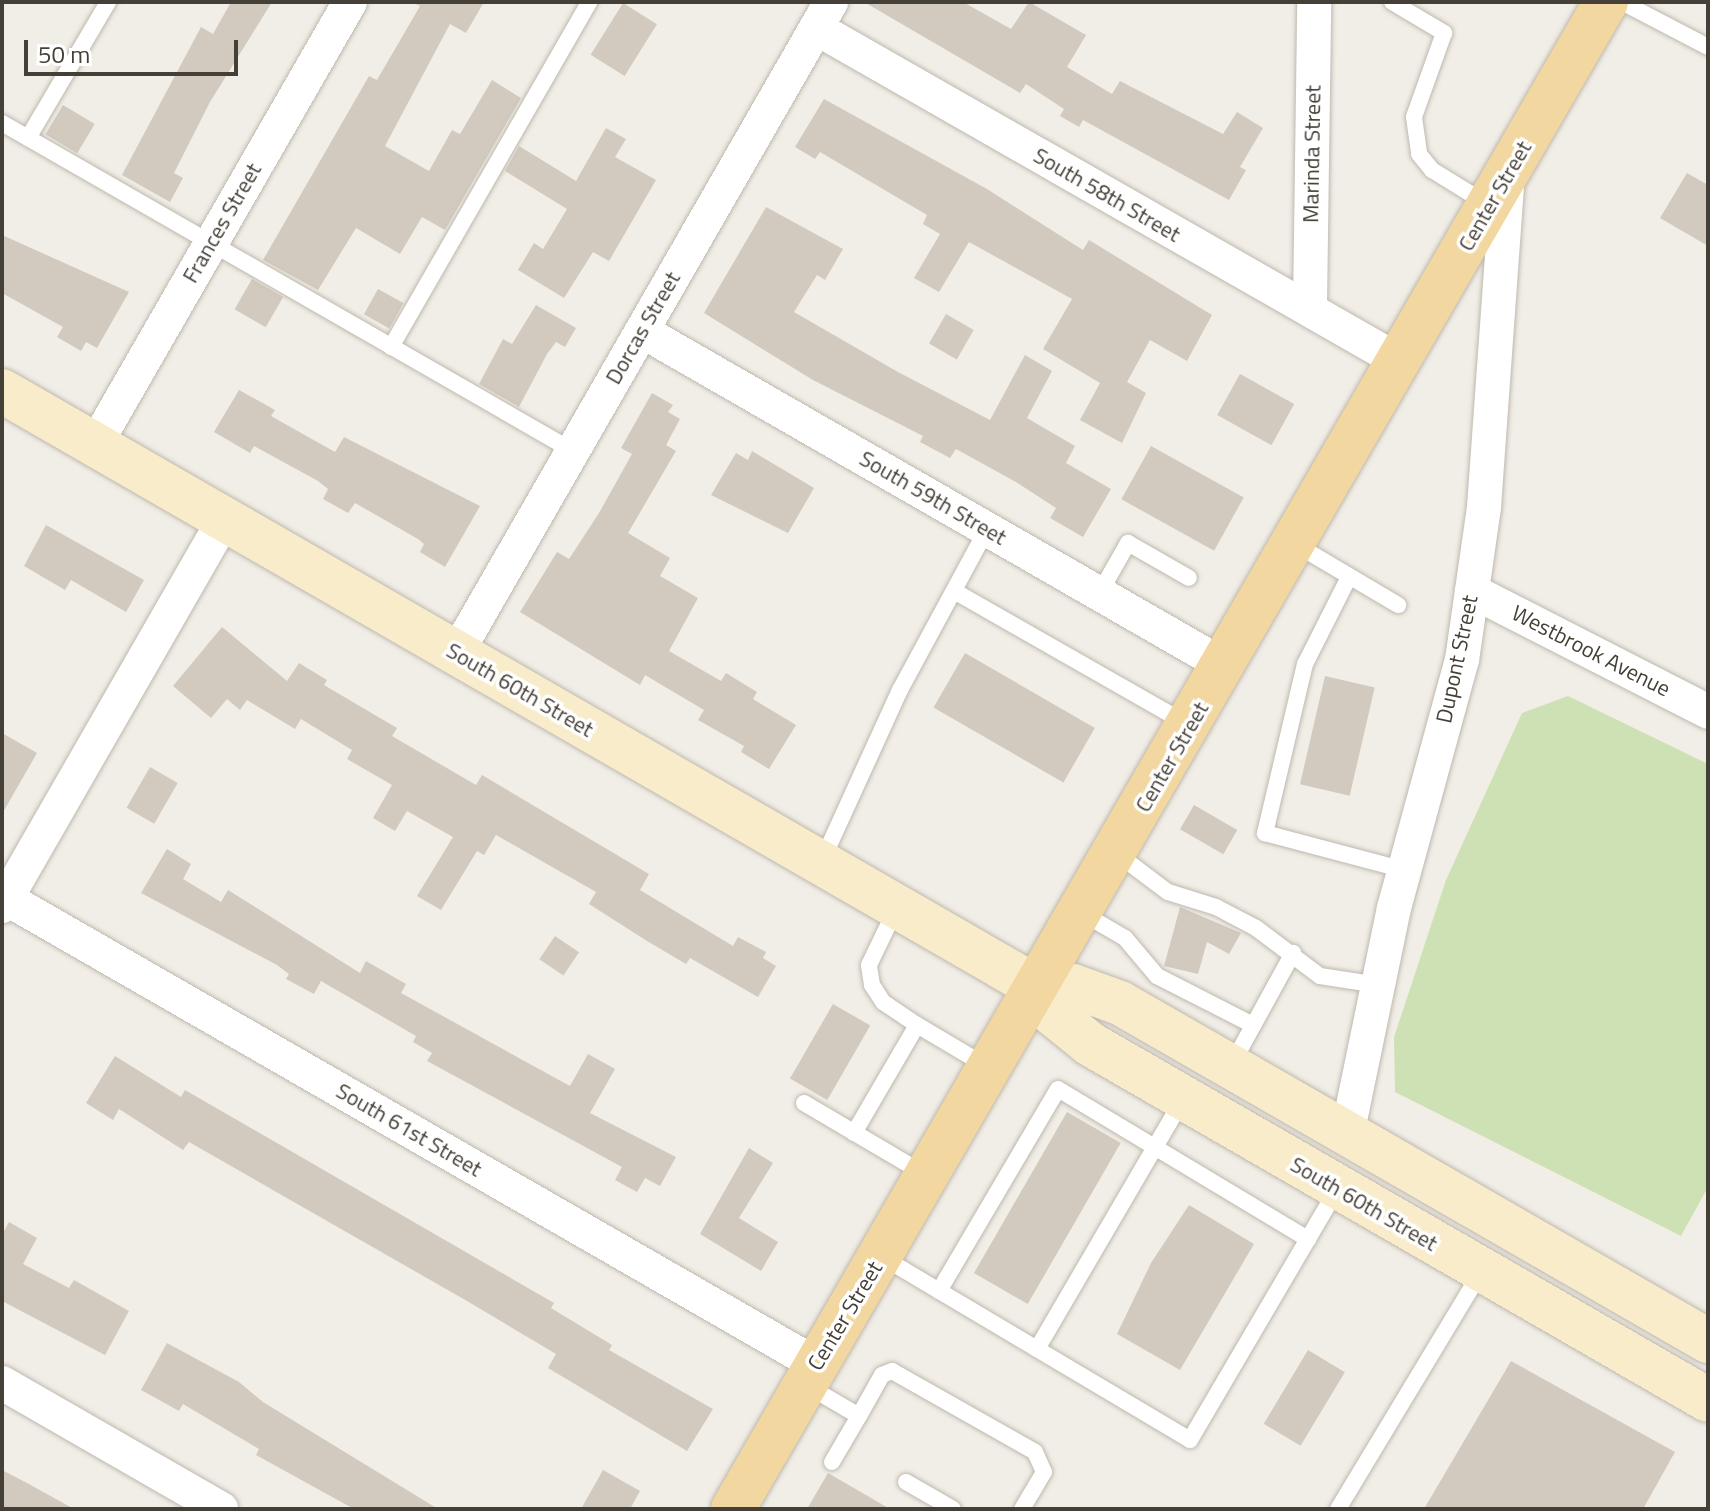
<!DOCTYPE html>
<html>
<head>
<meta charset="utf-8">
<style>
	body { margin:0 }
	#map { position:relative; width:1710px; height:1511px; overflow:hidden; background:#f1eee7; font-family:"Titillium Web",sans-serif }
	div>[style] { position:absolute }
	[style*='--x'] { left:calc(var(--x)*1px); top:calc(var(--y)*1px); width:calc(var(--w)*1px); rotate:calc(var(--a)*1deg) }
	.green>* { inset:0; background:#cee1b5 }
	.building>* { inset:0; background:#d2cabe; transform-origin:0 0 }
	.roads { filter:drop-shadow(0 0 2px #bfb8ae) drop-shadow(0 0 2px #bfb8ae) }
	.service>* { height:16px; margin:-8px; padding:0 8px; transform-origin:8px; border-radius:8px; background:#fff }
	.minor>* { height:34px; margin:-17px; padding:0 17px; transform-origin:17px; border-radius:17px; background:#fff }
	.secondary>* { height:44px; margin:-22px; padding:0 22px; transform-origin:22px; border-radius:22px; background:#f8eccb }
	.primary>* { height:44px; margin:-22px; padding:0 22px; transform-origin:22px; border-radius:22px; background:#f2d8a0 }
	span { translate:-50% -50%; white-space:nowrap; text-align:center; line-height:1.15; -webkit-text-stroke:7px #fff; paint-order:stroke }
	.street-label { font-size:22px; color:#443f37 }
	.frame { position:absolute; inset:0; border:4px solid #443f37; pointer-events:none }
	.scale { position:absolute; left:24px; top:40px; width:214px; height:36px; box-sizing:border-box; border:4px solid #443f37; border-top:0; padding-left:10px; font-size:24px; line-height:28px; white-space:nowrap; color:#443f37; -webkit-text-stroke:6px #fff; paint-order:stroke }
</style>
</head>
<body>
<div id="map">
	<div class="green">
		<div style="clip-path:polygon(1568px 696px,1708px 764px,1708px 1187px,1681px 1236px,1395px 1092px,1394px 1037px,1446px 880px,1522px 713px)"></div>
	</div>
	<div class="building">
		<div style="clip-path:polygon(231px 2px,272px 2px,210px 102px,174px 173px,183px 178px,170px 202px,122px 175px,201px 27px,213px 34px)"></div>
		<div style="clip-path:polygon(412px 2px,484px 2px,466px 33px,450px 24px,385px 146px,429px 171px,452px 130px,460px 134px,492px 80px,521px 98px,445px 230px,422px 217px,400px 254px,356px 228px,318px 290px,263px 260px,369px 76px,377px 80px,420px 6px)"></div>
		<div style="clip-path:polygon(864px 2px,963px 2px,1011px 29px,1029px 2px,1086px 35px,1067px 67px,1112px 94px,1120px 81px,1223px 134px,1237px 112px,1263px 128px,1240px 167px,1246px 170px,1229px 200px,1083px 120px,1079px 127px,1060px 116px,1064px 109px,1026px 84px,1020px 93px)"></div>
		<div style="left:623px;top:3px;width:40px;height:61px;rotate:32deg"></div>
		<div style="clip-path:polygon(824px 99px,987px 189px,1083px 250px,1089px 240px,1212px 315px,1187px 361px,1150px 340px,1127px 382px,1146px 393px,1122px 443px,1080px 420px,1100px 383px,1043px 349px,1072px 299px,969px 242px,939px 292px,914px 278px,940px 234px,923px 224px,927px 215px,820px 152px,815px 159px,795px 147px)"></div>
		<div style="left:63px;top:105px;width:37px;height:34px;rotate:31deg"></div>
		<div style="clip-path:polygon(606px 128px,626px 139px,615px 157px,656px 180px,609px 261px,593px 252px,564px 298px,518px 270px,534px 243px,543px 249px,567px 209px,505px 171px,519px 146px,576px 181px)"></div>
		<div style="clip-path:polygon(1687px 173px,1708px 185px,1708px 246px,1660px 218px)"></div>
		<div style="clip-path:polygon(766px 207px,843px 249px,825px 280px,817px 275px,794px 312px,898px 372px,990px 420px,1025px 355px,1052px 371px,1027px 418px,1075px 446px,1066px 463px,1111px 489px,1083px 537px,1050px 518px,1056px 508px,1016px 482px,956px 449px,950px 458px,920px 442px,923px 436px,813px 380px,704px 313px)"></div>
		<div style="clip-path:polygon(2px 235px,129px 292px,97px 348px,86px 342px,81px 351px,57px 337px,63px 327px,2px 293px)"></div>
		<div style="left:252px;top:279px;width:36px;height:35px;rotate:30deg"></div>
		<div style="left:378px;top:289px;width:29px;height:29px;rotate:29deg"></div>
		<div style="clip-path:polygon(536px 305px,576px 328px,565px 347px,556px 342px,547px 354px,519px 407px,479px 384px,503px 339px,512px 344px)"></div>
		<div style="left:946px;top:314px;width:32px;height:34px;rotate:30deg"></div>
		<div style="left:1240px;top:374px;width:62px;height:47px;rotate:29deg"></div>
		<div style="clip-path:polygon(239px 390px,275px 410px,271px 416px,335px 452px,344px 437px,480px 506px,445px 567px,420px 552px,424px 544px,418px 539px,355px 503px,348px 513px,323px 499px,328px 489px,318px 481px,254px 446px,250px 453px,214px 432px)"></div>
		<div style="clip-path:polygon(652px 393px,673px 405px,668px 412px,680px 419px,666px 445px,676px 451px,628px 533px,670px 558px,660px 576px,698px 598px,669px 651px,721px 681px,726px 673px,757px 692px,753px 699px,796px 725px,769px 769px,741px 752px,744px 746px,698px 720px,704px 710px,645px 675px,640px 685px,520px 612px,557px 552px,569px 559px,599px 513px,632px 454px,621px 448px)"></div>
		<div style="left:1151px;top:446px;width:106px;height:61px;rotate:29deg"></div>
		<div style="clip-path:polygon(752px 451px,814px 488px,788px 533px,711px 495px,736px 453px,748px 460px)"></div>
		<div style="clip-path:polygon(46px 525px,144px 580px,126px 612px,71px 580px,65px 590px,24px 566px)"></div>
		<div style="clip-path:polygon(222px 627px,287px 681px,299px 663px,327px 680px,324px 685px,397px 728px,392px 736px,476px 785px,482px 775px,649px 874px,640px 890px,733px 946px,738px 937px,766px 952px,763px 958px,776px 966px,758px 997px,690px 958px,686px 964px,647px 941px,589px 904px,596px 892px,496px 835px,484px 855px,477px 851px,441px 910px,417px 896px,453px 837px,407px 811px,395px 831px,373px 818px,392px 785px,347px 759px,352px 750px,301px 719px,295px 729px,247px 700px,240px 710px,227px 699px,211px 718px,173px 686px)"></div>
		<div style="left:965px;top:653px;width:150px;height:63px;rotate:30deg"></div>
		<div style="left:1325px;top:676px;width:51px;height:111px;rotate:13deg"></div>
		<div style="clip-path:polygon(2px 733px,37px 753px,2px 814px)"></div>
		<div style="left:150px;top:767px;width:32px;height:47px;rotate:30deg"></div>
		<div style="left:1194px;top:805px;width:50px;height:28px;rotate:30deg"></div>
		<div style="clip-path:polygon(167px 849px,191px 864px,183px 879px,221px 902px,228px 890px,360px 973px,366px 961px,406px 984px,401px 993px,570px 1086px,588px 1054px,615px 1069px,590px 1113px,676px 1157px,660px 1186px,645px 1178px,637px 1192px,615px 1180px,622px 1167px,427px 1061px,432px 1053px,413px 1042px,416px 1036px,321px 981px,314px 994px,286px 979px,289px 974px,277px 965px,141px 893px)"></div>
		<div style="clip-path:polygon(1180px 907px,1241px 933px,1229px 954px,1207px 942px,1198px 974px,1164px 966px)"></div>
		<div style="left:555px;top:936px;width:29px;height:28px;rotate:34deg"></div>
		<div style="left:833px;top:1004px;width:43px;height:86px;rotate:30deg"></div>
		<div style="clip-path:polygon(115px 1056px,181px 1097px,185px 1090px,554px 1303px,551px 1308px,612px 1345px,609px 1350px,713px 1409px,687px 1451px,548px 1368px,556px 1354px,467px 1301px,189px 1142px,183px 1150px,119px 1109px,113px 1120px,86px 1103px)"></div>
		<div style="left:1067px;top:1112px;width:62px;height:186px;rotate:30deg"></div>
		<div style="clip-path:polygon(749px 1148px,773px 1163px,739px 1218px,778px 1242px,761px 1271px,700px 1234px)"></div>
		<div style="clip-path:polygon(1189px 1205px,1254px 1244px,1180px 1370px,1117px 1334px,1151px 1263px)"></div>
		<div style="clip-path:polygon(9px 1222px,37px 1238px,23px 1264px,69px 1288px,74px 1280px,129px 1311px,105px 1355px,2px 1301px,2px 1235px)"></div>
		<div style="clip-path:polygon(167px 1343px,239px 1382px,263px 1402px,438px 1509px,354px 1509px,256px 1455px,259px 1449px,183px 1404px,179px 1411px,141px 1390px)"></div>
		<div style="left:1308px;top:1350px;width:43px;height:86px;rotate:31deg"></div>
		<div style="clip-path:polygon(1511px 1361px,1675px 1452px,1643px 1509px,1424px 1509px)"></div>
		<div style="clip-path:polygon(2px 1470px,27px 1483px,74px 1509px,2px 1509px)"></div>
		<div style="clip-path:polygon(603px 1470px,640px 1491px,630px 1509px,581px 1509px)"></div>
		<div style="clip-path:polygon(828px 1473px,890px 1509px,807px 1509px)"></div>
	</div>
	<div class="roads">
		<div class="service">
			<div style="--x:1392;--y:2;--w:61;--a:30.8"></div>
			<div style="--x:1444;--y:33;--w:89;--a:109.7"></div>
			<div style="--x:1414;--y:117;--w:37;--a:82"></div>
			<div style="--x:1419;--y:154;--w:21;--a:51"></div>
			<div style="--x:1432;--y:170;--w:67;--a:31.6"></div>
			<div style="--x:1622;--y:2;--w:97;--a:27.6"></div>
			<div style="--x:2;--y:123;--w:659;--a:29.87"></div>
			<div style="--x:28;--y:138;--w:158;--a:-59.5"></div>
			<div style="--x:391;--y:347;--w:398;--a:-60.1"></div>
			<div style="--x:1295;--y:544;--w:120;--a:30.6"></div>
			<div style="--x:1349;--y:577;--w:97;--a:116.8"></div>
			<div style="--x:1305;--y:664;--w:174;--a:103.3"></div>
			<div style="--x:1265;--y:833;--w:144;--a:14.9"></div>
			<div style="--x:954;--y:591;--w:266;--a:29.7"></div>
			<div style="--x:1099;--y:594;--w:59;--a:-60.4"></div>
			<div style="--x:1128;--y:543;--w:70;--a:29.8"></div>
			<div style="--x:1116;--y:853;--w:65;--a:36.9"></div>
			<div style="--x:1168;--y:892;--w:50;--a:17.4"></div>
			<div style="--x:1216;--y:907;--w:45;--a:27.7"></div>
			<div style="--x:1256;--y:928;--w:80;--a:36.9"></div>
			<div style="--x:1320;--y:976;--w:59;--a:8.8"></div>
			<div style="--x:822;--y:861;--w:188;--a:-65.5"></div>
			<div style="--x:900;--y:690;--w:183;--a:-61.6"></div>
			<div style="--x:1082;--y:913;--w:50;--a:30.2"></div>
			<div style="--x:1125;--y:938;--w:50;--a:49.9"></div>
			<div style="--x:1157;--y:976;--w:108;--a:27"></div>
			<div style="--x:917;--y:1025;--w:82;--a:30.6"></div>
			<div style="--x:1232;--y:1064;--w:127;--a:-61.2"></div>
			<div style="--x:804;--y:1103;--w:142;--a:30.5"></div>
			<div style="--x:854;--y:1133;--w:125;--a:-59.7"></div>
			<div style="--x:917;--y:1025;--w:41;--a:-145.9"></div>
			<div style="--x:883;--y:1002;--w:20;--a:-123"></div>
			<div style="--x:872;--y:985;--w:20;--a:-99"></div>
			<div style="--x:869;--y:965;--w:62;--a:-64.3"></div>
			<div style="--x:882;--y:1257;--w:358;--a:30.7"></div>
			<div style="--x:1190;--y:1440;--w:291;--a:-59.6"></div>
			<div style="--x:939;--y:1291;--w:234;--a:-59.5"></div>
			<div style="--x:1058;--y:1089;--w:292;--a:31"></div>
			<div style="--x:1037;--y:1349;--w:290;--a:-59.7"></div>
			<div style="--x:806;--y:1385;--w:61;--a:30.3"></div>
			<div style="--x:859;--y:1416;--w:47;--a:-60.7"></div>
			<div style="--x:882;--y:1375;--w:11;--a:-22"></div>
			<div style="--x:892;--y:1371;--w:164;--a:29.5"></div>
			<div style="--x:1035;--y:1452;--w:22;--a:66"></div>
			<div style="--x:1044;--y:1472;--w:43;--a:120.7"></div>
			<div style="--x:832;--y:1462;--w:53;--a:-59.6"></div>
			<div style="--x:906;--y:1482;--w:54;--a:29.9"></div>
			<div style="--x:1338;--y:1509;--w:277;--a:-58.9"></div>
		</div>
		<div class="minor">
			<div style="--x:816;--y:28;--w:671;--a:29.73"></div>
			<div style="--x:1310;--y:306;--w:304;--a:-89.2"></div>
			<div style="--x:642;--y:331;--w:672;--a:29.88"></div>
			<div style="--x:95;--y:445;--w:511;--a:-60.07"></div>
			<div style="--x:1472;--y:591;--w:265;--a:27.1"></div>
			<div style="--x:456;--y:654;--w:752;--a:-60.09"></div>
			<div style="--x:2;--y:896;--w:939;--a:29.9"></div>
			<div style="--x:2;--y:906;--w:445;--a:-60.1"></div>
			<div style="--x:1347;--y:1135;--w:232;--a:-78.3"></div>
			<div style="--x:1394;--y:908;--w:257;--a:-74.7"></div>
			<div style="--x:1462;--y:660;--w:155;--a:-81.8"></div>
			<div style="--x:1484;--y:507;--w:333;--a:-85.9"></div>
			<div style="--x:2;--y:1383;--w:253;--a:29.9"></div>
		</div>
		<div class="secondary">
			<div style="--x:2;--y:391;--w:1196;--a:29.95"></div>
			<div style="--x:1038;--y:988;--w:30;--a:60"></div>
			<div style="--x:1053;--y:1014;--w:48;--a:39"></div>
			<div style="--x:1090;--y:1044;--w:713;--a:29.94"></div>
			<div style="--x:1038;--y:988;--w:35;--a:-3"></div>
			<div style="--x:1073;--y:986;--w:50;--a:19.9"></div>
			<div style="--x:1120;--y:1003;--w:678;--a:29.89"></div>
		</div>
		<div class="primary">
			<div style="--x:733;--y:1509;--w:1742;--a:-59.92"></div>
		</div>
	</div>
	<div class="street-label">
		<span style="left:1312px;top:154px;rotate:-89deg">Marinda Street</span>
		<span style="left:1107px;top:195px;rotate:30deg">South 58th Street</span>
		<span style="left:1495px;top:196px;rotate:-60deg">Center Street</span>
		<span style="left:222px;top:223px;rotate:-60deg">Frances Street</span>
		<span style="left:643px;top:328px;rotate:-60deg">Dorcas Street</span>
		<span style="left:933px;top:498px;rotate:30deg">South 59th Street</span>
		<span style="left:1591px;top:651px;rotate:27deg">Westbrook Avenue</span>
		<span style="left:1457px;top:659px;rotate:-78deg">Dupont Street</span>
		<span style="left:520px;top:690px;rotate:30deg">South 60th Street</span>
		<span style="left:1172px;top:757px;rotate:-60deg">Center Street</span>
		<span style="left:409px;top:1130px;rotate:30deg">South 61st Street</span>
		<span style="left:1364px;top:1204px;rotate:30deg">South 60th Street</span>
		<span style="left:845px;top:1316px;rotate:-59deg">Center Street</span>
	</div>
	<div class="frame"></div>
	<div class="scale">50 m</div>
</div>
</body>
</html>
